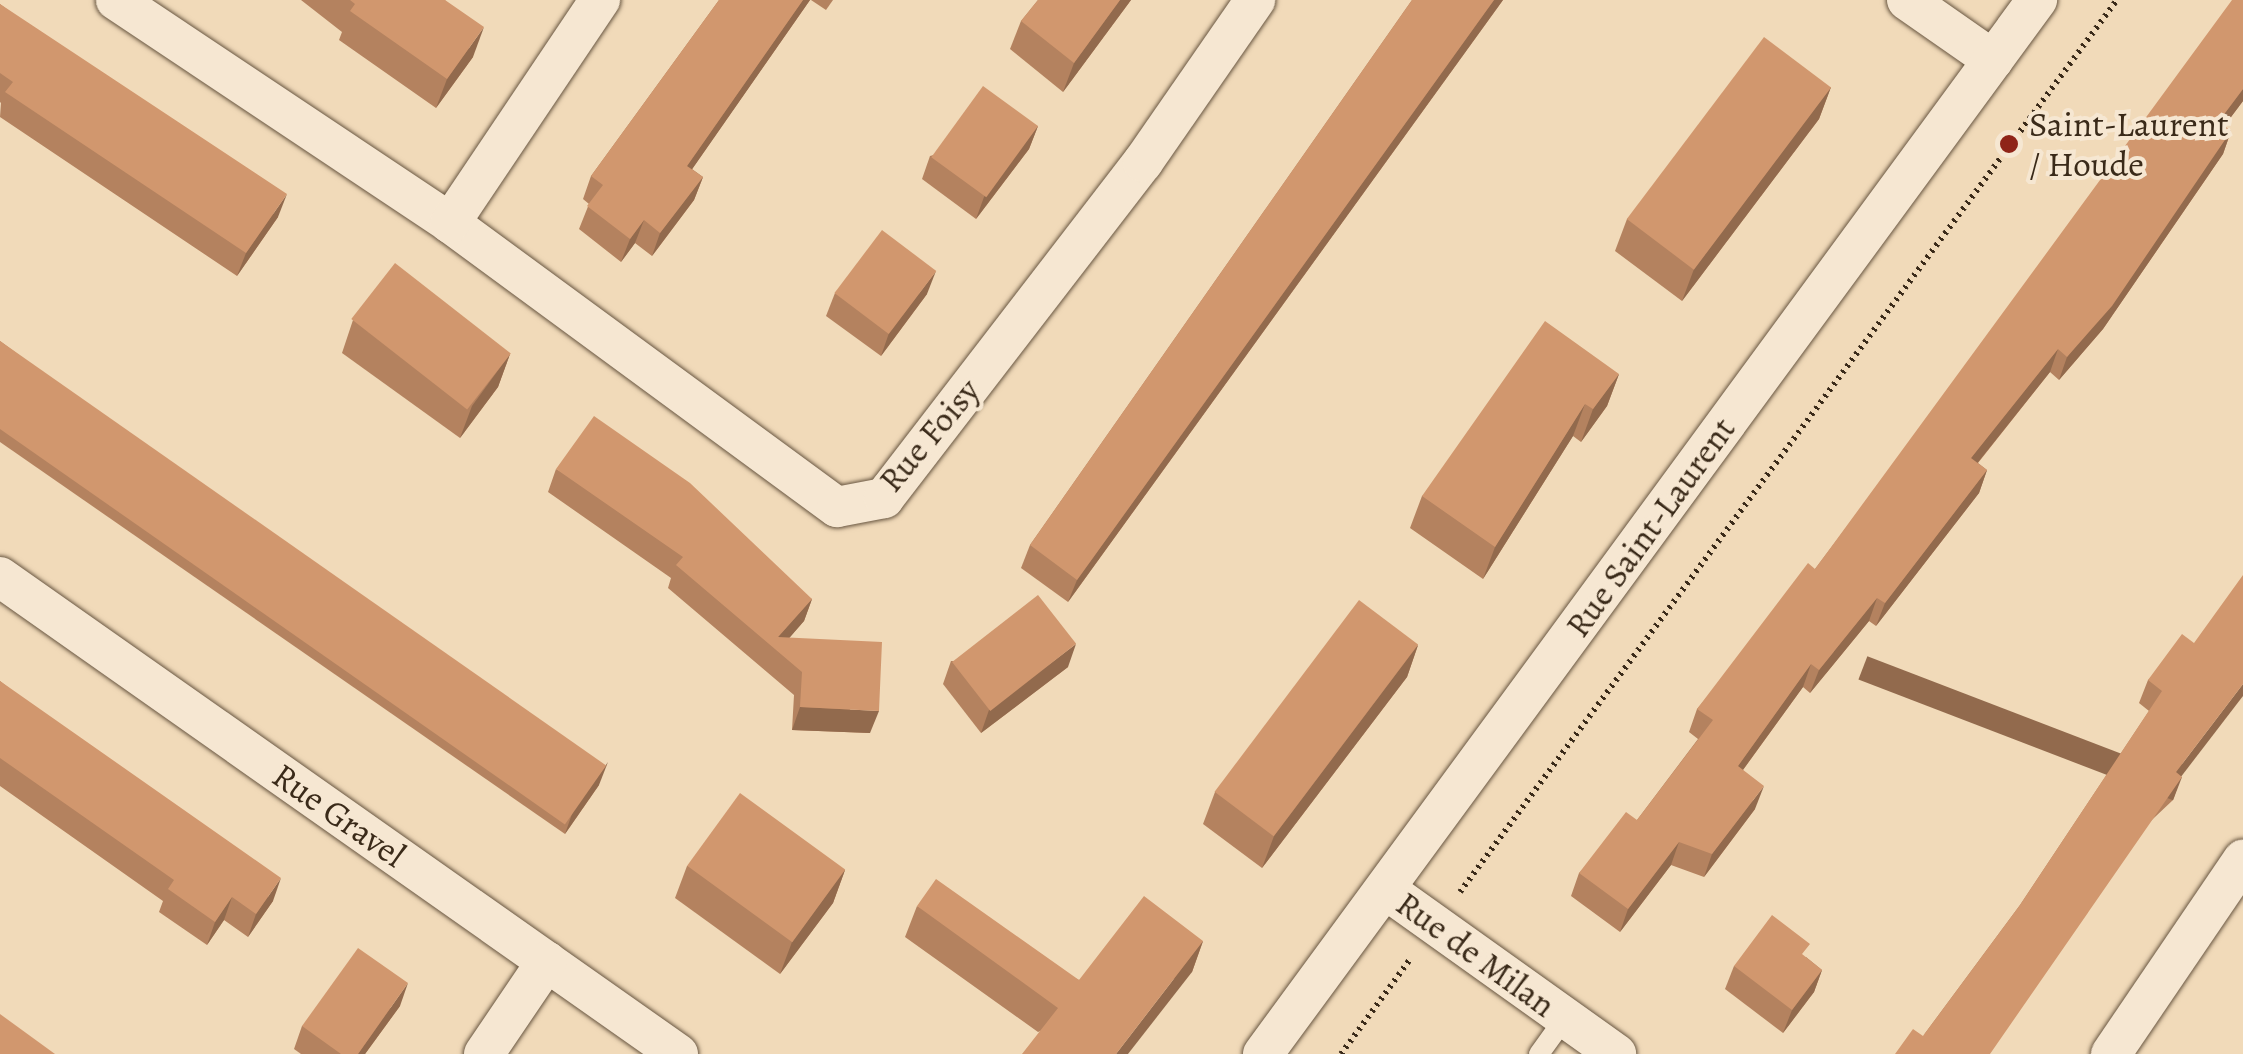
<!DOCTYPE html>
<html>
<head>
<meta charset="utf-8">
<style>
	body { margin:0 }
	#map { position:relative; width:2243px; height:1054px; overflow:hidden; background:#f1dab9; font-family:Alegreya,serif }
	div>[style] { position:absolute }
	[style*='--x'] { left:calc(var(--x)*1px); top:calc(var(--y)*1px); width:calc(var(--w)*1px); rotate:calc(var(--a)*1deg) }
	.path>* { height:6px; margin-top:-3px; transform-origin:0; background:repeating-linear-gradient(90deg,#3a2a19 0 2.5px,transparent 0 7.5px) }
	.roads { filter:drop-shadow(0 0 2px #685641) drop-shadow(0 0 2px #685641) }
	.service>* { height:20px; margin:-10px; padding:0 10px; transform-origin:10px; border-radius:10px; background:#f6e7d2 }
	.minor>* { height:40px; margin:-20px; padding:0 20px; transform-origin:20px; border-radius:20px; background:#f6e7d2 }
	.wall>* { inset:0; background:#b4825f }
	.shaded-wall>* { inset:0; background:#926a4d; transform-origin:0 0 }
	.building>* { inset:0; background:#d1976e; transform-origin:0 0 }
	.dots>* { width:28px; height:28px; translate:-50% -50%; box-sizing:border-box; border:5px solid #f6e7d2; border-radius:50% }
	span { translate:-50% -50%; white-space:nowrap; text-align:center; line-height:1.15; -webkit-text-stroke:8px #f6e7d2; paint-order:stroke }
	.poi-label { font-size:35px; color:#3a2a19 }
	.left { translate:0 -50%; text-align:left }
	.street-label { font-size:35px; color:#3a2a19 }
</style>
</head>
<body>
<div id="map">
	<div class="path">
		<div style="--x:1460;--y:892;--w:1108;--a:-53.63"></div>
		<div style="--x:1341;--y:1054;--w:119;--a:-53.9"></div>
	</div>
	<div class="roads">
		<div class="service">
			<div style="--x:1539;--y:1054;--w:44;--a:-54.2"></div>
		</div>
		<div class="minor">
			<div style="--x:116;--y:0;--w:402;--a:33.7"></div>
			<div style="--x:450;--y:223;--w:480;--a:36.3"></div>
			<div style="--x:837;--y:507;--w:48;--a:-10.8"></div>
			<div style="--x:884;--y:498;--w:424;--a:-52.4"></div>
			<div style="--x:1143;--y:162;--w:197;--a:-55.3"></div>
			<div style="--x:1907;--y:0;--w:105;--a:34.9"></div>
			<div style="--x:450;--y:223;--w:269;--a:-56.1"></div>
			<div style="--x:0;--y:577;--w:829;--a:35.13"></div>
			<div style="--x:1385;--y:889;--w:284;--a:35.5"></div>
			<div style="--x:484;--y:1054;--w:112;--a:-55.9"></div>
			<div style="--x:1263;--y:1054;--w:1308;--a:-53.71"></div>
			<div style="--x:2111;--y:1054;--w:235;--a:-55.8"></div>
		</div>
	</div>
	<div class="wall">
		<div style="clip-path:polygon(301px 0,445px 0,473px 57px,436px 108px,339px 40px,342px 32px)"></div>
		<div style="clip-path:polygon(719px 0,810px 0,692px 169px,703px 177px,694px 200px,652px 256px,635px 243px,621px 262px,579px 229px,589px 204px,583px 199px,591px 176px)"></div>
		<div style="clip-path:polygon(811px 0,833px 0,826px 10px)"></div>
		<div style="clip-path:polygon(1038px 0,1131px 0,1063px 92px,1010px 49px,1021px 21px)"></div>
		<div style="clip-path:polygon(1412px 0,1503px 0,1068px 602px,1021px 568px,1030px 545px)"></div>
		<div style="clip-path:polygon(2243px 0,2243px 101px,2224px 126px,2231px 131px,2223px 154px,2103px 329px,2059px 380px,2050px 372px,1978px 463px,1987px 470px,1979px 493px,1876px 626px,1869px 621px,1810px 693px,1803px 687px,1743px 770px,1755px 809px,1704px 877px,1671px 865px,1620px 932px,1571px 896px,1579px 873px,1637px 820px,1698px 739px,1689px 732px,1697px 709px,1815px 569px)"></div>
		<div style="clip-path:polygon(0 4px,278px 217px,237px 276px,0 117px,1px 103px,0 102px)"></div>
		<div style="clip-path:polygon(1831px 87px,1819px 119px,1682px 301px,1615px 251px,1627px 219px)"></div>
		<div style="clip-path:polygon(1038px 126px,1029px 149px,976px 219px,922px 179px,930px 156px)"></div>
		<div style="clip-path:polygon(835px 293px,927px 294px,881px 356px,826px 316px)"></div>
		<div style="clip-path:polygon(353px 320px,510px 354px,498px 387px,460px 438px,342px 353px)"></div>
		<div style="clip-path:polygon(0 341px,599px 785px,565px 834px,0 442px)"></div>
		<div style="clip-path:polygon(1619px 374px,1607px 406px,1581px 442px,1573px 436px,1483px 579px,1410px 528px,1422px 496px)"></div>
		<div style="clip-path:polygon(556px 469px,812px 599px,804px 621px,789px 638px,870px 733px,792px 730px,794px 695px,668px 588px,671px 578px,548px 492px)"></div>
		<div style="clip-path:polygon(2194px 643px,2181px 777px,2173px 800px,1923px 1036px,2020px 905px,2149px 711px,2139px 703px,2148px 680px)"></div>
		<div style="clip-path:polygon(1418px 645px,1407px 677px,1262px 868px,1203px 824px,1215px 792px)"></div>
		<div style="clip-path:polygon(951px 661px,1068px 667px,981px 733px,943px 684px)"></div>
		<div style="clip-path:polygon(0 681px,273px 901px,248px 937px,224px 920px,207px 945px,159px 912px,163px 901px,0 786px)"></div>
		<div style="clip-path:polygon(687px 866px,845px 870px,833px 903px,780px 974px,675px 898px)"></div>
		<div style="clip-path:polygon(917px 906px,1079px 980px,1203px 941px,1192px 972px,1038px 1032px,905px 937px)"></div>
		<div style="clip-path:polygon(1806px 957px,1822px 970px,1814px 992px,1783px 1033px,1725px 989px,1734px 966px)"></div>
		<div style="clip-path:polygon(400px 1006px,365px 1054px,301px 1054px,294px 1049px,302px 1026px)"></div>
	</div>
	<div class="shaded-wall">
		<div style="clip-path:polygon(803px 0,810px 0,679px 188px,687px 166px)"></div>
		<div style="clip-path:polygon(1120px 0,1131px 0,1063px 92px,1074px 63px)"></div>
		<div style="clip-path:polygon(1494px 0,1503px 0,1068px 602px,1077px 580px)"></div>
		<div style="clip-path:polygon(484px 27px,473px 57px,436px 108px,447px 79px)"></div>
		<div style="clip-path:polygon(1831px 87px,1819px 119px,1682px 301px,1694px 269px)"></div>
		<div style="clip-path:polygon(2243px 89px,2243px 101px,2211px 144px,2219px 121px)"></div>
		<div style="clip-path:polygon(1038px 126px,1029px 149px,976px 219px,984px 197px)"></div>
		<div style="clip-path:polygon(2231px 131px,2223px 154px,2103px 329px,2059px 380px,2067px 357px)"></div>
		<div style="clip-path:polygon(703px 177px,694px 200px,652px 256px,660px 233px)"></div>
		<div style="clip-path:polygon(287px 194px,278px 217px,237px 276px,246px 253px)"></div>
		<div style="clip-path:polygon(644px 220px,635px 243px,621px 262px,630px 239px)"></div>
		<div style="clip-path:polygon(936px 271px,927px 294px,881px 356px,889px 333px)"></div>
		<div style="clip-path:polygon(2058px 349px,2050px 372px,1963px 481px,1971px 458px)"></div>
		<div style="clip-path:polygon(510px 354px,498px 387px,460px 438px,472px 406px)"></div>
		<div style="clip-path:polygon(1619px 374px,1607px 406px,1581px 442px,1593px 409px)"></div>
		<div style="clip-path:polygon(1585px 404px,1573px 436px,1483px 579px,1495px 547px)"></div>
		<div style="clip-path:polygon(1987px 470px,1979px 493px,1876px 626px,1885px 603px)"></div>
		<div style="clip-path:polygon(1877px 598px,1869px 621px,1810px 693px,1819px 670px)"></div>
		<div style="clip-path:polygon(812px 599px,804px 621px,778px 651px,778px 637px)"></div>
		<div style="clip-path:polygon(1076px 644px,1068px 667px,981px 733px,989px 710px)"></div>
		<div style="clip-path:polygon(1418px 645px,1407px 677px,1262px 868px,1274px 836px)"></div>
		<div style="clip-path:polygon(1811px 664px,1803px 687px,1729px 789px,1738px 766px)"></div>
		<div style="clip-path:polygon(2243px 684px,2243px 696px,2167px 795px,2176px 772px)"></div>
		<div style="clip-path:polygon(800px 707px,879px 711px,870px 733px,792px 730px)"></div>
		<div style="clip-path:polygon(608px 762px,599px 785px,565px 834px,573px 811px)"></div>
		<div style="left:2182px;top:777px;width:25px;height:337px;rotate:111deg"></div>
		<div style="clip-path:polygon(1764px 786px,1755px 809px,1704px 877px,1712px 854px)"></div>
		<div style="clip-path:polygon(1679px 842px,1671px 865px,1620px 932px,1628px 909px)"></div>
		<div style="clip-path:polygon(845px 870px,833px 903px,780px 974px,792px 942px)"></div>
		<div style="clip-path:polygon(281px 878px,273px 901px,248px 937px,256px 914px)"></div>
		<div style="clip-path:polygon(232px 897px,224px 920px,207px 945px,215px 922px)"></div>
		<div style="clip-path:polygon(1203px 941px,1192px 972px,1128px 1054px,1116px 1054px)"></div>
		<div style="clip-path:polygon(1822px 970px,1814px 992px,1783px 1033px,1792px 1010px)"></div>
		<div style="clip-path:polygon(408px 983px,400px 1006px,365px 1054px,358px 1054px)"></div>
	</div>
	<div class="building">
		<div style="clip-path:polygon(350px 0,445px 0,484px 27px,447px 79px,350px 11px,355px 4px)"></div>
		<div style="clip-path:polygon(719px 0,803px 0,687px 166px,703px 177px,660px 233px,644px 220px,630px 239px,587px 206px,603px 185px,591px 176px)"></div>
		<div style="clip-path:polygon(1038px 0,1120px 0,1074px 63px,1021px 21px)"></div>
		<div style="clip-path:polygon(1412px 0,1494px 0,1077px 580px,1030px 545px)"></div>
		<div style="clip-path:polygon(2232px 0,2243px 0,2243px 89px,2219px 121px,2231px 131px,2112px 306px,2067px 357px,2058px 349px,1971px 458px,1987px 470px,1885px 603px,1877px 598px,1819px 670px,1811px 664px,1738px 766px,1764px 786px,1712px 854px,1679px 842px,1628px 909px,1579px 873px,1626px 812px,1637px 820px,1713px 720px,1697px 709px,1808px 563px,1815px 569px)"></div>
		<div style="clip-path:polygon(0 4px,287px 194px,246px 253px,5px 92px,13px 82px,0 73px)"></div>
		<div style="left:1764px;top:37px;width:84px;height:228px;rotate:37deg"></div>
		<div style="left:983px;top:86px;width:68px;height:88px;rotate:36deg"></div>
		<div style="left:882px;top:230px;width:68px;height:79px;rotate:37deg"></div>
		<div style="left:395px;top:263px;width:147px;height:71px;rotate:38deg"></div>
		<div style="clip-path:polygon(1545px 321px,1619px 374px,1593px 409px,1585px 404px,1495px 547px,1422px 496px)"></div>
		<div style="left:0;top:341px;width:740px;height:72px;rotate:35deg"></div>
		<div style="clip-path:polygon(594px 416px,690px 483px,812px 599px,778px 637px,882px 642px,879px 711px,800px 707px,802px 672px,676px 565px,683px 557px,556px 469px)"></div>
		<div style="clip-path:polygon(2243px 575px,2243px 684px,2176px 772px,2182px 777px,1990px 1054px,1895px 1054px,1913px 1029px,1923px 1036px,2020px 905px,2162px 691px,2148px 680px,2182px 634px,2194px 643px)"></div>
		<div style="left:1038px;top:595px;width:62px;height:109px;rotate:52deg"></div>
		<div style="left:1359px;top:600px;width:74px;height:240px;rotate:37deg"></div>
		<div style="clip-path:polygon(0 681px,281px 878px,256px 914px,232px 897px,215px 922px,168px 889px,174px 880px,0 758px)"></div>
		<div style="left:740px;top:793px;width:130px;height:90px;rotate:36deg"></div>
		<div style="clip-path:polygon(936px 879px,1079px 980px,1144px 896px,1203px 941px,1116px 1054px,1022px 1054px,1058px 1008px,917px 906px)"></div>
		<div style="clip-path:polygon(1772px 915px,1810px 944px,1802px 954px,1822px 970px,1792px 1010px,1734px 966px)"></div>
		<div style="clip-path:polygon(358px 948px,408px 983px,358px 1054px,341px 1054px,302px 1026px)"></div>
		<div style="clip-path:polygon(0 1014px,55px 1054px,0 1054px)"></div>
	</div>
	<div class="dots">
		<div style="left:2009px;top:144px;background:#8f2418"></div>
	</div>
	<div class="poi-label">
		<span class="left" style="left:2029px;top:144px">Saint-Laurent<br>/ Houde</span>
	</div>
	<div class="street-label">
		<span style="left:929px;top:435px;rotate:-50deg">Rue Foisy</span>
		<span style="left:1650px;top:527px;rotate:-54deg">Rue Saint-Laurent</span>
		<span style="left:339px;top:815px;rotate:35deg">Rue Gravel</span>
		<span style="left:1476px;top:954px;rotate:36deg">Rue de Milan</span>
	</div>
</div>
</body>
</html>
